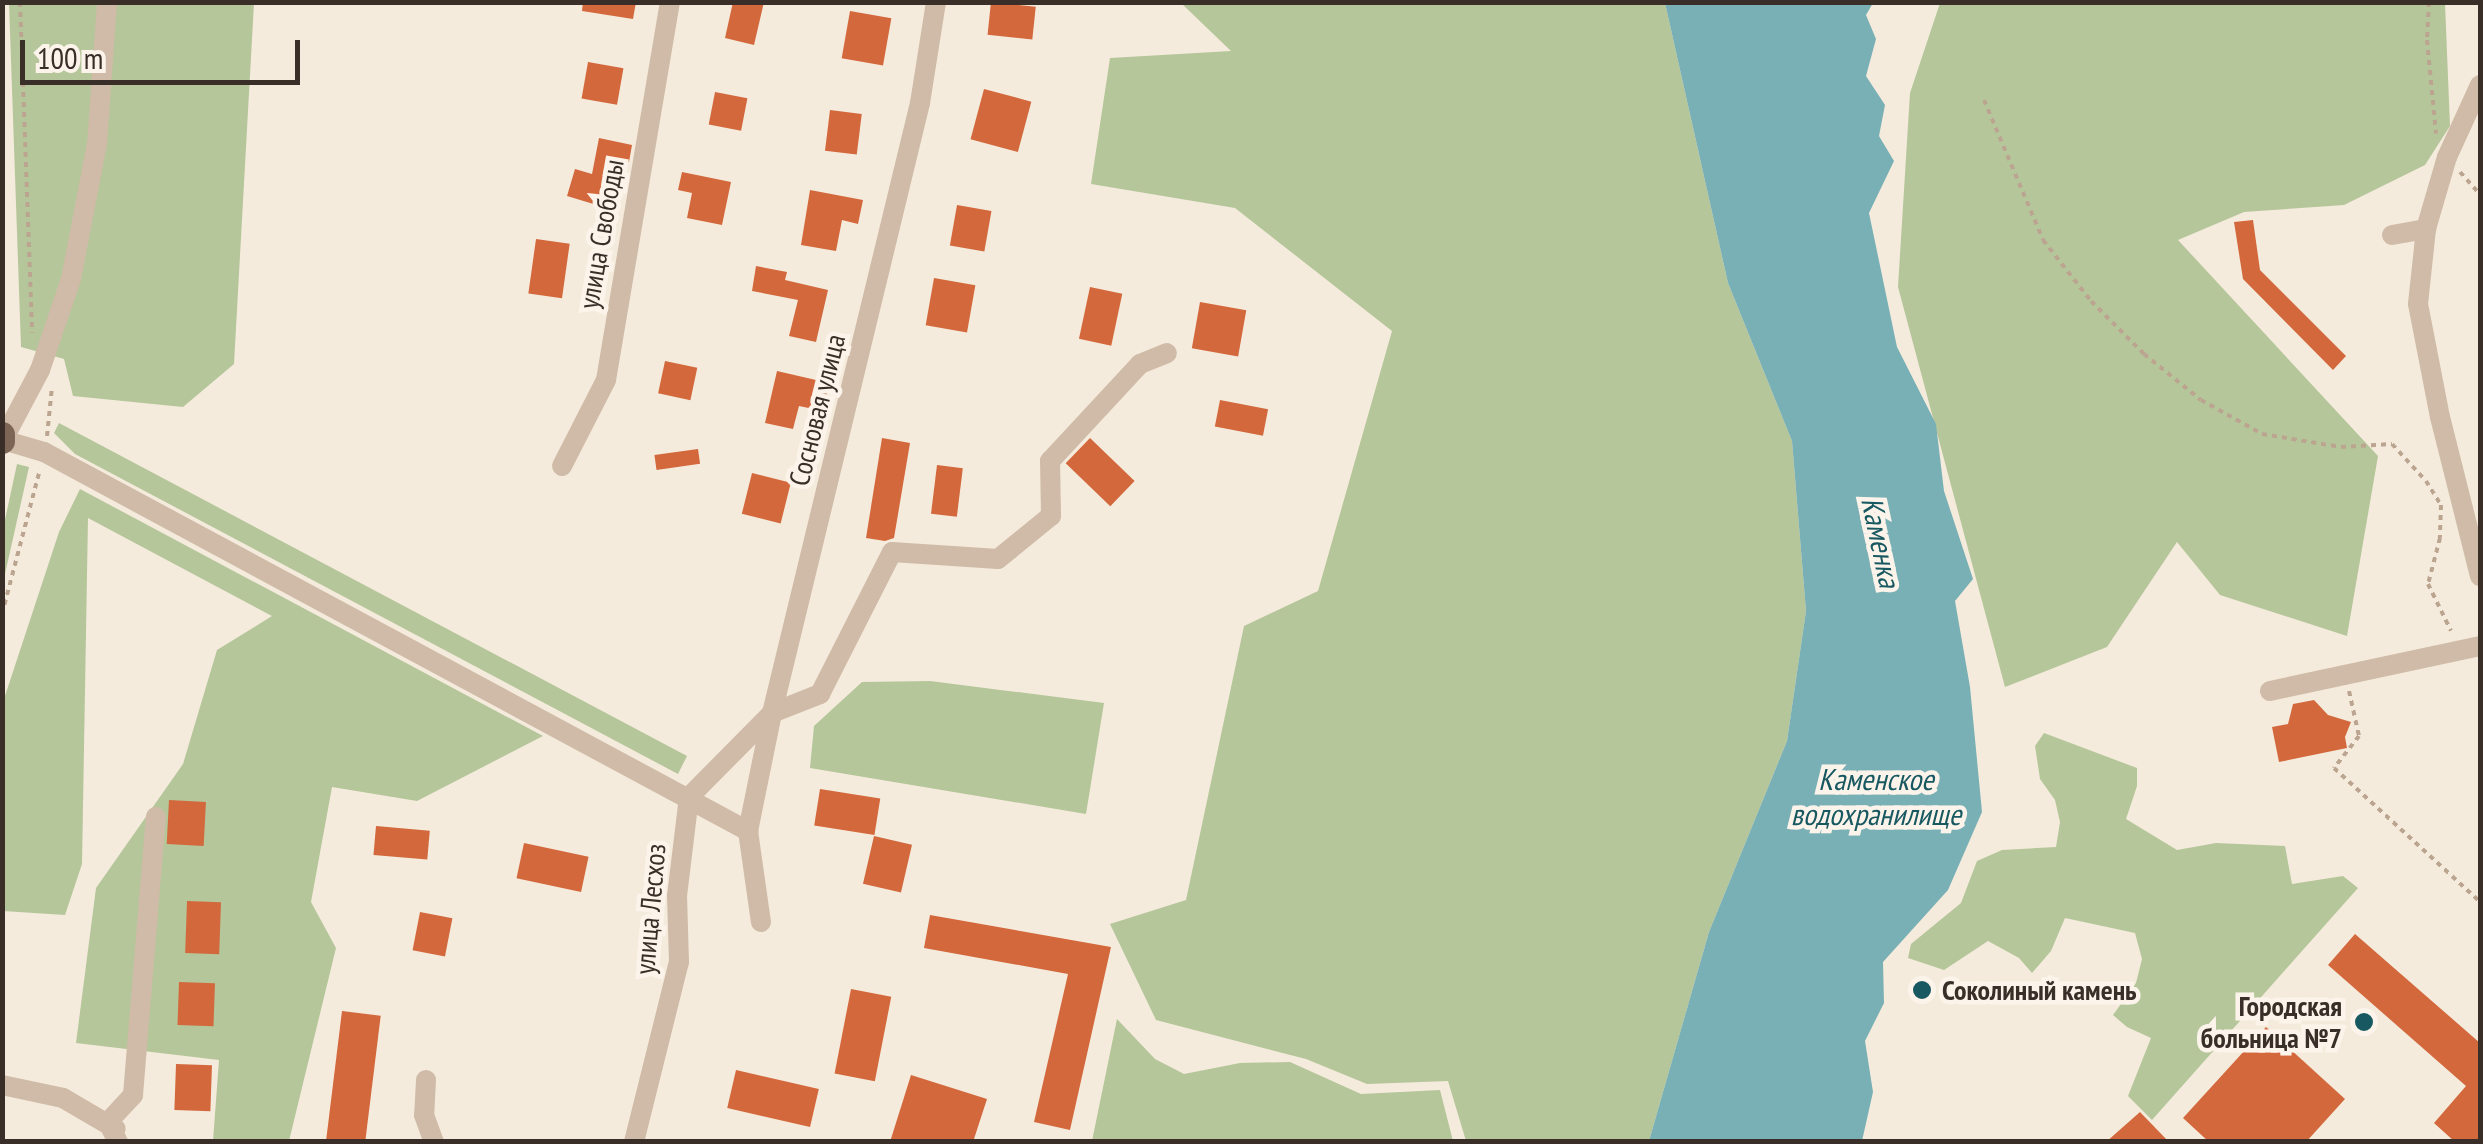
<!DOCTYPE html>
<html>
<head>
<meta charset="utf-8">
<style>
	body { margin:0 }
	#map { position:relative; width:2483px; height:1144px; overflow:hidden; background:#f5ebdc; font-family:"PT Sans Narrow",sans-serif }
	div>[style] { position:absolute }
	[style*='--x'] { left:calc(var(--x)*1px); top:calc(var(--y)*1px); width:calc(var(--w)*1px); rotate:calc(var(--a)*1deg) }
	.green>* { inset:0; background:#b5c69a }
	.water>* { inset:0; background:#78b0b6 }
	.building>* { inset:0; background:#d3683c; transform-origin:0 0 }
	.path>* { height:4px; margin-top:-2px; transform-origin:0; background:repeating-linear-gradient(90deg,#bba590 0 5px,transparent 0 10px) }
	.minor>* { height:20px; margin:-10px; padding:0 10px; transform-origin:10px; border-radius:10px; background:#cfbba7 }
	.major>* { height:25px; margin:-12.5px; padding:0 12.5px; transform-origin:12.5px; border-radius:12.5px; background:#7e6657 }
	.dots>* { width:28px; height:28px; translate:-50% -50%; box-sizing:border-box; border:5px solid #fcf4ea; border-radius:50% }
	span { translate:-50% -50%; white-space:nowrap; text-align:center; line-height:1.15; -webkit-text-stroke:9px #fcf4ea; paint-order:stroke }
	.street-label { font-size:28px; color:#3a2f28 }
	.poi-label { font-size:28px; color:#3a2f28; font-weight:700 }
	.left { translate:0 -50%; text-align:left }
	.right { translate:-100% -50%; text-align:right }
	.water-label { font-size:30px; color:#185961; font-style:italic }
	.frame { position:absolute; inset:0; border:5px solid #3a2f28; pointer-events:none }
	.scale { position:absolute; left:20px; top:40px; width:280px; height:45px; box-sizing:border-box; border:5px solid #3a2f28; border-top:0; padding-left:12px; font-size:30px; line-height:35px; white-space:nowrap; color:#3a2f28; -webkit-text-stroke:8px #fcf4ea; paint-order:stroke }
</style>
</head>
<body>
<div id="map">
	<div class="green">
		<div style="clip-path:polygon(9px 3px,254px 3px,234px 364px,183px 407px,73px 396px,64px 359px,21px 347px)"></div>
		<div style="clip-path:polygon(1181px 3px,1665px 3px,1728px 283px,1792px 441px,1806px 611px,1787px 741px,1709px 932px,1649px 1141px,1466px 1141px,1448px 1081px,1367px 1084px,1306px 1059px,1156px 1020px,1110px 924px,1186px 900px,1244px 626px,1318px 591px,1392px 331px,1235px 208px,1091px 184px,1110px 58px,1231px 51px)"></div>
		<div style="clip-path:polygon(1940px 3px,2445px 3px,2450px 126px,2425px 165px,2344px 205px,2244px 212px,2178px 240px,2378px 456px,2347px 636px,2220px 595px,2177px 542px,2107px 647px,2005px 687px,1898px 287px,1910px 93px)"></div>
		<div style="clip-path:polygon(59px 423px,687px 756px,678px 774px,75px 454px,54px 433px)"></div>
		<div style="clip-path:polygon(17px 464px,29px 467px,3px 583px,3px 529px)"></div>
		<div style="clip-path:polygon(80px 489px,543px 736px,417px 801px,332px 787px,311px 902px,336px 948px,289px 1141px,213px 1141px,219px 1060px,76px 1043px,96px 888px,183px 764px,217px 650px,272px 616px,88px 518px,82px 864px,65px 915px,3px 911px,3px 702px,59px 532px)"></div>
		<div style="clip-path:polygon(930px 681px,1104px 703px,1086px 814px,810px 768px,814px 726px,862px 682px)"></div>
		<div style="clip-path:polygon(2044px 733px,2137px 768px,2137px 786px,2126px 819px,2177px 850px,2216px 843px,2285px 846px,2292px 884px,2343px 876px,2358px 888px,2152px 1120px,2128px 1096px,2151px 1038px,2127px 1027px,2113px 1015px,2136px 983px,2142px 959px,2135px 933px,2065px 918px,2051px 951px,2032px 973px,2019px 958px,1988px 941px,1944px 970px,1908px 958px,1911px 944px,1961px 903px,1977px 861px,2002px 850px,2056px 847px,2060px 822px,2055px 800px,2040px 779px,2035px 746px)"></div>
		<div style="clip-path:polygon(1117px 1019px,1155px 1059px,1184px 1074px,1240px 1063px,1290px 1062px,1361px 1094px,1440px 1090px,1453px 1141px,1092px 1141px)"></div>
	</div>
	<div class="water">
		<div style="clip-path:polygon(1665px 3px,1873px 3px,1866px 15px,1876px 39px,1866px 76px,1885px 105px,1879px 136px,1894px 161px,1869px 213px,1897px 347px,1936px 424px,1944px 491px,1973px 579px,1955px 601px,1970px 687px,1982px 812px,1948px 890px,1883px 962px,1884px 1003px,1865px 1041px,1873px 1092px,1862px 1141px,1649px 1141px,1709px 932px,1787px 741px,1806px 611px,1792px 441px,1728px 283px)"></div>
	</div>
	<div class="building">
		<div style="clip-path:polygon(583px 2px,636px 2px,633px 19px,582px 11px)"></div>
		<div style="clip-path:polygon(733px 2px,764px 2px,754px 45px,725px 38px)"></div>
		<div style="left:991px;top:2px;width:45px;height:33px;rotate:6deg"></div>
		<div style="left:850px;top:11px;width:42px;height:48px;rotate:10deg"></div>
		<div style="left:588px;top:62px;width:36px;height:37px;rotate:10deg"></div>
		<div style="left:984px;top:89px;width:49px;height:52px;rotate:15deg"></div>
		<div style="left:715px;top:92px;width:33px;height:33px;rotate:11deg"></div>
		<div style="left:830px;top:110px;width:32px;height:41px;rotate:7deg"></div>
		<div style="clip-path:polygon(599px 138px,632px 145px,629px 162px,614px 159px,600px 206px,567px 196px,575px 169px,592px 174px)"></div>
		<div style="clip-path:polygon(682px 172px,731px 182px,722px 225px,687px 218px,692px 193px,678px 190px)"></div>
		<div style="clip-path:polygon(810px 190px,863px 200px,858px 224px,842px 220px,836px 251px,801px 245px)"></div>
		<div style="left:957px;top:205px;width:35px;height:41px;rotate:10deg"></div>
		<div style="clip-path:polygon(2253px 220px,2260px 270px,2346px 356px,2333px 370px,2243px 279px,2234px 222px)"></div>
		<div style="left:536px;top:239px;width:34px;height:55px;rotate:8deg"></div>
		<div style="clip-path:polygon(756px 266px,787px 272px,785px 280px,828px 290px,816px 342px,789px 336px,798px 300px,752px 291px)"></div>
		<div style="left:934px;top:278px;width:42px;height:48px;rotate:10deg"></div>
		<div style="left:1090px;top:287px;width:33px;height:53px;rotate:12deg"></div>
		<div style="left:1200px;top:302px;width:47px;height:47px;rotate:10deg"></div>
		<div style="left:665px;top:361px;width:33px;height:33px;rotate:12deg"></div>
		<div style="clip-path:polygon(777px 371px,829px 383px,823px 411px,799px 406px,793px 429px,765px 423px)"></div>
		<div style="left:1220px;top:400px;width:49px;height:27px;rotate:11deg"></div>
		<div style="clip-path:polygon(882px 438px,910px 443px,894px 538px,885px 541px,866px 538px)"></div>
		<div style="left:1090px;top:438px;width:62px;height:35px;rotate:44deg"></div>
		<div style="left:698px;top:449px;width:15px;height:44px;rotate:82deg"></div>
		<div style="left:937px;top:465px;width:26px;height:49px;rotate:7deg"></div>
		<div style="left:752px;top:473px;width:40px;height:42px;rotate:14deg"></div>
		<div style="clip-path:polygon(2314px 700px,2328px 715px,2351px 722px,2345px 737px,2347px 748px,2279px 762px,2272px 727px,2288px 724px,2293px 704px)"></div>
		<div style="left:820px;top:789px;width:61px;height:37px;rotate:9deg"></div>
		<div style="left:169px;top:800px;width:37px;height:44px;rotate:3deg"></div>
		<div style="left:376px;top:826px;width:54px;height:29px;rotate:5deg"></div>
		<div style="left:874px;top:836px;width:39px;height:49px;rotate:13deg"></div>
		<div style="left:524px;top:843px;width:66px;height:36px;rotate:12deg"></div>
		<div style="left:187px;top:901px;width:34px;height:52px;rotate:2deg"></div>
		<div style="left:420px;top:912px;width:33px;height:39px;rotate:11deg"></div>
		<div style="clip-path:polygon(930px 915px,1111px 947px,1070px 1130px,1034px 1122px,1068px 974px,924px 948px)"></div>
		<div style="clip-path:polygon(2355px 934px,2480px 1043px,2480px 1142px,2455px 1142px,2434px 1123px,2466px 1086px,2328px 965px)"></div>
		<div style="left:179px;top:982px;width:36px;height:43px;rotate:2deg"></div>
		<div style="left:851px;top:989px;width:41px;height:86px;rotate:11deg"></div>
		<div style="left:342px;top:1011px;width:39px;height:129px;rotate:7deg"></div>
		<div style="clip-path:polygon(2266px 1027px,2345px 1099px,2306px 1142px,2209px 1142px,2183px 1118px)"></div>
		<div style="left:176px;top:1064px;width:36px;height:46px;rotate:2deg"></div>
		<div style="left:736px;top:1070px;width:85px;height:39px;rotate:13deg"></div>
		<div style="clip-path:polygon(911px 1075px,987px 1099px,973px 1142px,890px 1142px)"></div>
		<div style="clip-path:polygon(2140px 1112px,2169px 1142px,2106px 1142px)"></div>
	</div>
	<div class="path">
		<div style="--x:20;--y:2;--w:331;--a:87.9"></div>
		<div style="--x:2429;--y:2;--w:38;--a:93"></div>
		<div style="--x:2427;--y:40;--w:94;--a:84.5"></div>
		<div style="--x:1984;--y:100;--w:152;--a:67.1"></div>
		<div style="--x:2043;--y:240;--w:78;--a:51.8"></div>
		<div style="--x:2091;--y:301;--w:75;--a:45"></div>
		<div style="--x:2144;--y:354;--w:73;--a:38.9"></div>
		<div style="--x:2201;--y:400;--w:70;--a:29.1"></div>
		<div style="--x:2262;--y:434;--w:80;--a:9.3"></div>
		<div style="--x:2341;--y:447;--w:51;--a:-3.4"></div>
		<div style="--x:2392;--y:444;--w:50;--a:47.4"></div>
		<div style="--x:2426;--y:481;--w:28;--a:58"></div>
		<div style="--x:2441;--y:505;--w:33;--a:92"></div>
		<div style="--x:2440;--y:538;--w:48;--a:104.6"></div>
		<div style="--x:2428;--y:584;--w:52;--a:63.9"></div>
		<div style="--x:2460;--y:172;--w:30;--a:48"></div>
		<div style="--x:2480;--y:257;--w:40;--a:90"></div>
		<div style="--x:47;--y:436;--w:49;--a:-84.2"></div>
		<div style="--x:2;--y:614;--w:150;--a:-75.3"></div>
		<div style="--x:2349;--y:691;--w:46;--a:77.5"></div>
		<div style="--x:2359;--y:736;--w:41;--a:128"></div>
		<div style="--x:2334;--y:768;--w:198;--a:42.5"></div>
	</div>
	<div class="minor">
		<div style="--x:107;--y:2;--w:142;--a:94"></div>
		<div style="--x:97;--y:144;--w:137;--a:100.9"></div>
		<div style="--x:71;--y:279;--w:96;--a:108.8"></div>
		<div style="--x:40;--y:370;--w:79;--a:117.9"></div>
		<div style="--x:3;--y:440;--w:43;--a:16.3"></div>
		<div style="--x:44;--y:452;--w:800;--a:28.3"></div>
		<div style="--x:748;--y:831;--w:120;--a:-78.5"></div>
		<div style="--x:772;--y:713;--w:52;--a:-21.6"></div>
		<div style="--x:820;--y:694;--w:159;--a:-63.1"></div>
		<div style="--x:892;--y:552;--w:106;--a:3.8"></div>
		<div style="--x:998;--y:559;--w:68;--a:-39.1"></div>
		<div style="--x:1051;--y:516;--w:55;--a:-91"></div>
		<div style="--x:1050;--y:461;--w:132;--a:-47.1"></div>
		<div style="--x:1140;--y:364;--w:29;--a:-22"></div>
		<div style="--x:2480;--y:85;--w:79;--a:114.6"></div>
		<div style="--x:2447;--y:157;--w:75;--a:106.3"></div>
		<div style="--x:2426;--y:229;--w:75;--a:96.1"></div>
		<div style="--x:2418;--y:304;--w:115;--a:79"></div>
		<div style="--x:2440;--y:417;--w:164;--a:75.9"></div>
		<div style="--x:2392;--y:235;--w:35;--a:-10"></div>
		<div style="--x:562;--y:466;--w:97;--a:-62.9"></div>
		<div style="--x:606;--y:380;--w:383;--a:-80.4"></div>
		<div style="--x:2270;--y:691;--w:215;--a:-12.1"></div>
		<div style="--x:689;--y:797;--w:118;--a:-45.3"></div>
		<div style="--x:772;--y:713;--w:628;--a:-76.36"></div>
		<div style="--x:920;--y:103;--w:102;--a:-81"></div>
		<div style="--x:748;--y:831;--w:92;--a:81.9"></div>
		<div style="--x:426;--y:1080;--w:35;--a:93"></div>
		<div style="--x:424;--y:1115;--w:29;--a:70"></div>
		<div style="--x:2;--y:1085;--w:62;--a:12"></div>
		<div style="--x:63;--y:1098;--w:61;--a:30.3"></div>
		<div style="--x:118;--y:1142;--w:22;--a:-117"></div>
		<div style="--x:108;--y:1122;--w:37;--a:-47"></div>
		<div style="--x:133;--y:1095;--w:279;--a:-85.3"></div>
		<div style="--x:634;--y:1142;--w:186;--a:-76"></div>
		<div style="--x:679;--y:962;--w:66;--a:-91.7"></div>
		<div style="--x:677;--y:896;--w:100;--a:-83.1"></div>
	</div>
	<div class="major">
		<div style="--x:2;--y:434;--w:7;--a:90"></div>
	</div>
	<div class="dots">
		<div style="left:1922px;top:990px;background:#185961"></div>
		<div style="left:2364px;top:1022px;background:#185961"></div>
	</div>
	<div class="street-label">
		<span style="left:601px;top:234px;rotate:-80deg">улица Свободы</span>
		<span style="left:817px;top:410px;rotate:-76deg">Сосновая улица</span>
		<span style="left:650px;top:909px;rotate:-85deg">улица Лесхоз</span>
	</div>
	<div class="poi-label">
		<span class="left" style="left:1942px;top:990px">Соколиный камень</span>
		<span class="right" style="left:2342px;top:1022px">Городская<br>больница №7</span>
	</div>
	<div class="water-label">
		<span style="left:1881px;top:542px;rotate:78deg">Каменка</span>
		<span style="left:1876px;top:796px">Каменское<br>водохранилище</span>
	</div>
	<div class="frame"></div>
	<div class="scale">100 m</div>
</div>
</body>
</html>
